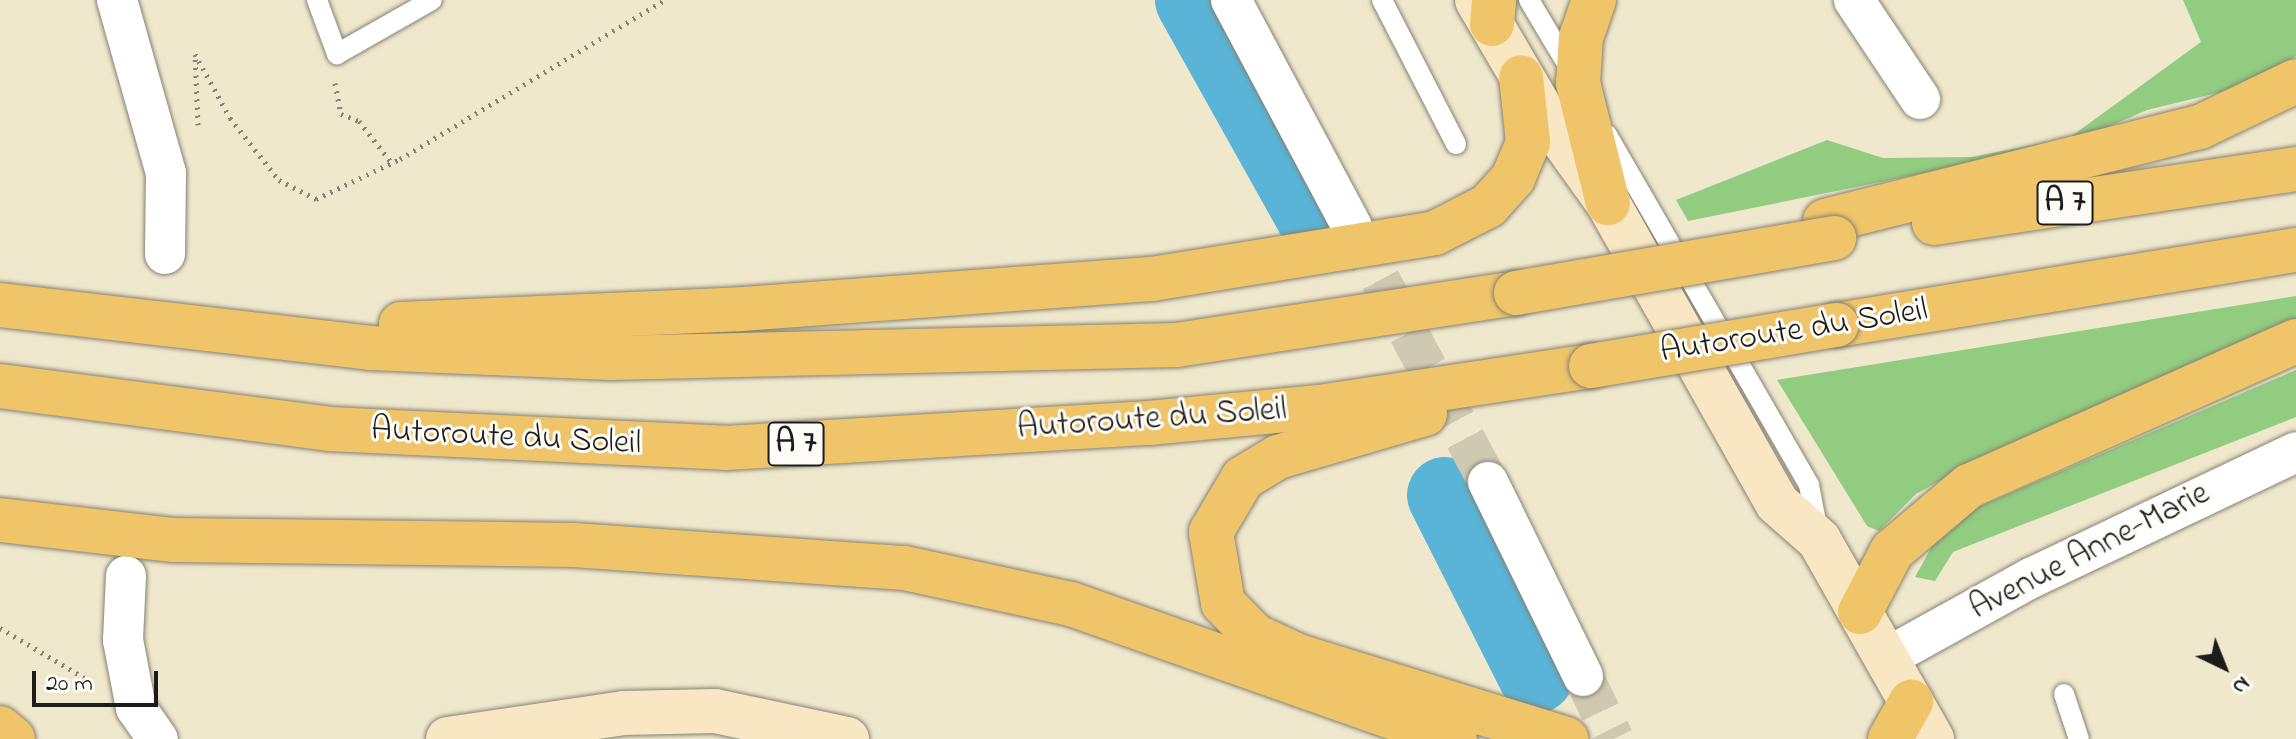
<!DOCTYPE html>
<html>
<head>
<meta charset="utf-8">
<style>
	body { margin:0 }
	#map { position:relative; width:2296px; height:739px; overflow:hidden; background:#f0e8cd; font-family:"Indie Flower",sans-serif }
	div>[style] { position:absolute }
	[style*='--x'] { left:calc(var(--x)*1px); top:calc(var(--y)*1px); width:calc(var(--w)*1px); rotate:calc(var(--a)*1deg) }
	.green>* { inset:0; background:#92cc80 }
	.river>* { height:76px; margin:-38px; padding:0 38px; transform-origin:38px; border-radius:38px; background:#59b4d7 }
	.street-tunnel>* { height:40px; margin-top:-20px; transform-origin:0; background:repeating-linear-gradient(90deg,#d0c9b2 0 40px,transparent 0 60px) }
	.path>* { height:5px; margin-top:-2.5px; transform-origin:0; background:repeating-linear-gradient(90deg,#868274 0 2px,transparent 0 8px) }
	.roads { filter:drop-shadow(0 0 2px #868274) drop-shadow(0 0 2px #868274) }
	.lane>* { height:20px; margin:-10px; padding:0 10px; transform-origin:10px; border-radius:10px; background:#fff }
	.street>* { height:40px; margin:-20px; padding:0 20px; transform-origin:20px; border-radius:20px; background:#fff }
	.secondary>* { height:44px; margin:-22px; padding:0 22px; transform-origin:22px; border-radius:22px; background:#f9e7c3 }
	.highway>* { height:44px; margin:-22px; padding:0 22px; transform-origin:22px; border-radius:22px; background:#f0c469 }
	.bridges { filter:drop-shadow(0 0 2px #868274) drop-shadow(0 0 2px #868274) }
	.highway-bridge>* { height:44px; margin:-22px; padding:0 22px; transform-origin:22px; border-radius:22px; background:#f0c469 }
	span { translate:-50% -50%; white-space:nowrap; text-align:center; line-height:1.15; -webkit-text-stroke:6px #fdfcf7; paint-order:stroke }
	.shield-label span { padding:2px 6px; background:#fdfcf7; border:2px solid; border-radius:6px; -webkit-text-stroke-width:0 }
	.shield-label { font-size:32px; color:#1c1c1c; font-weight:700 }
	.street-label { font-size:34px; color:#1c1c1c }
	.north { position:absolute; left:2184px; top:627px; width:80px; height:80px; -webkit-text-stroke:6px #fdfcf7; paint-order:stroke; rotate:137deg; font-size:22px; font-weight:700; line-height:32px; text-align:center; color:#1c1c1c }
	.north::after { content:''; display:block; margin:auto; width:28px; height:36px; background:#1c1c1c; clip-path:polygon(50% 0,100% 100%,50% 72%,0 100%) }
	.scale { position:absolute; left:32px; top:671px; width:126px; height:36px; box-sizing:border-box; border:4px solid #1c1c1c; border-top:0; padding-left:10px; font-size:24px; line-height:28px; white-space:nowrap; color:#1c1c1c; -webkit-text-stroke:6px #fdfcf7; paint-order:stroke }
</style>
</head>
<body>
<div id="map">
	<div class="green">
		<div style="clip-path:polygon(2183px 0,2296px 0,2296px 56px,2246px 86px,2147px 110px,2069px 144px,1688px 221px,1676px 200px,1827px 140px,1883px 158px,1972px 157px,2069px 138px,2201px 42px)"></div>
		<div style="clip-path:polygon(2296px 296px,2296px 329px,1989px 453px,1916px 494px,1879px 531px,1867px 526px,1777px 380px)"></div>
		<div style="clip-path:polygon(2296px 370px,2296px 417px,1953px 552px,1935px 581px,1915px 577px,1940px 532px,1978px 507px)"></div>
	</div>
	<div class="river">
		<div style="--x:1193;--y:0;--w:267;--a:60.8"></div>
		<div style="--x:1445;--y:495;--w:202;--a:63.2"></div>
	</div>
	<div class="street-tunnel">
		<div style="--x:1352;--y:227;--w:289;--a:61.9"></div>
		<div style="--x:1583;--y:676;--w:70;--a:63.8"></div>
	</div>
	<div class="path">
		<div style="--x:335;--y:83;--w:32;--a:79"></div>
		<div style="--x:341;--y:114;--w:19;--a:21"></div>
		<div style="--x:359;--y:121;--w:52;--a:52"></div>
		<div style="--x:198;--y:125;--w:71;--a:-92.4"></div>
		<div style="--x:195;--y:54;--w:73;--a:61.3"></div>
		<div style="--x:230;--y:118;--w:79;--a:51.7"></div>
		<div style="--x:279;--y:180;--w:42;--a:27.2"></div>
		<div style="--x:316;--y:199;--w:93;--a:-25.5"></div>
		<div style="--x:400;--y:159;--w:309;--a:-31"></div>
		<div style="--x:0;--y:628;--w:104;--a:30.5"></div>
	</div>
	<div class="roads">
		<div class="lane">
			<div style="--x:317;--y:0;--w:58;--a:69.7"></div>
			<div style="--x:337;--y:54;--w:109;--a:-29.6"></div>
			<div style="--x:1382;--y:0;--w:162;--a:62.8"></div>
			<div style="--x:1529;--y:0;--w:84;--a:59.2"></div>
			<div style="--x:1607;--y:135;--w:404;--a:60"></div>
			<div style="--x:1809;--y:485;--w:48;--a:79.2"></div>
			<div style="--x:2064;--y:694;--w:47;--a:71.6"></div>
		</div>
		<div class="street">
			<div style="--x:117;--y:0;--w:180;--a:74.2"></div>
			<div style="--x:166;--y:173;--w:81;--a:90.7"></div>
			<div style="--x:1231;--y:0;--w:257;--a:61.9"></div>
			<div style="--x:1854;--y:0;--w:119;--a:56.3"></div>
			<div style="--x:1488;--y:482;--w:216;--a:63.9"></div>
			<div style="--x:126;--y:576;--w:64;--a:92.7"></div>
			<div style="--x:123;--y:640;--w:69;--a:79.2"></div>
			<div style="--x:136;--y:708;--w:38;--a:55"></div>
			<div style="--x:1886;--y:658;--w:166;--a:-28.9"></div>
			<div style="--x:2031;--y:578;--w:293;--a:-25.4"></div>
		</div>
		<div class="secondary">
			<div style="--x:1477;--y:0;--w:132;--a:59.6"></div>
			<div style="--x:1544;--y:114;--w:110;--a:54.3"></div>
			<div style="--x:1608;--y:203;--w:344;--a:60.6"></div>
			<div style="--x:1777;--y:503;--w:56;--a:41.4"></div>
			<div style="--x:1819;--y:540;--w:229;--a:60.4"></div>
			<div style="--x:448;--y:739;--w:178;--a:-8.4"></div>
			<div style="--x:624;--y:713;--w:91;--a:-1.3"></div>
			<div style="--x:715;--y:711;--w:135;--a:12"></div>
		</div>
		<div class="highway">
			<div style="--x:1594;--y:0;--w:39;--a:109"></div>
			<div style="--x:1581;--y:37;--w:46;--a:93.7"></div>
			<div style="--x:1578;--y:83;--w:124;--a:76"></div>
			<div style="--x:1492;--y:24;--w:24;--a:-85"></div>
			<div style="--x:1825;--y:221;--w:387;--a:-14.1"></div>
			<div style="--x:2200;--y:127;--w:106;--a:-25.6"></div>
			<div style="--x:1934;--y:223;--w:366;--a:-8.5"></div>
			<div style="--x:0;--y:305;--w:373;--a:6.6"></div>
			<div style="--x:371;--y:348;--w:239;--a:2.4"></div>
			<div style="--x:610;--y:358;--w:567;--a:-1.31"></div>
			<div style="--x:1177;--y:345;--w:343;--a:-8.7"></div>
			<div style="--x:401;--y:324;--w:341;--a:-2.5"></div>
			<div style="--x:742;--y:309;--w:411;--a:-4.2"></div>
			<div style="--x:1152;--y:279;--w:287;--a:-9.2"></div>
			<div style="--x:1435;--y:233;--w:59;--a:-27"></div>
			<div style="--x:1488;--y:206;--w:38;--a:-48"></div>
			<div style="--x:1513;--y:178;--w:39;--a:-67"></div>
			<div style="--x:1528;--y:142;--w:65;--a:-96.1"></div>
			<div style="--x:1837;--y:325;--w:465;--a:-9.3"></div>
			<div style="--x:0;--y:386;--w:332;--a:7.4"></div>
			<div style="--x:329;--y:429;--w:397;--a:2.7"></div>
			<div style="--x:726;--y:448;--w:424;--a:-3.4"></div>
			<div style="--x:1149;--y:423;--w:171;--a:-5.4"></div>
			<div style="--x:1319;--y:407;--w:275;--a:-8.6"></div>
			<div style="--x:1425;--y:414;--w:153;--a:163.7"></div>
			<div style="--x:1278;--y:457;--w:41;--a:149"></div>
			<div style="--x:1243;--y:478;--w:63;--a:120.7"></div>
			<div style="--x:1211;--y:532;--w:72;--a:80.4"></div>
			<div style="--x:1223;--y:603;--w:46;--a:45.9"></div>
			<div style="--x:1255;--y:636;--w:47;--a:24.9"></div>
			<div style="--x:1298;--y:656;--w:281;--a:17.2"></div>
			<div style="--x:0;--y:520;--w:175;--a:6.6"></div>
			<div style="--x:174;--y:540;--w:400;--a:0.7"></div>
			<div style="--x:574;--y:545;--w:331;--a:4"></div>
			<div style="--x:904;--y:568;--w:171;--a:12.2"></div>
			<div style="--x:1071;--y:604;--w:407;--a:19.4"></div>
			<div style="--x:1860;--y:612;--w:69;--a:-62.3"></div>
			<div style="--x:1892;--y:551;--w:101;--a:-40.2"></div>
			<div style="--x:1969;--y:486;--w:358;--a:-23.9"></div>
			<div style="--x:0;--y:728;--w:17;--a:40"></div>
			<div style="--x:1890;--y:739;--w:43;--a:-60.4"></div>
		</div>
	</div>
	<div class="bridges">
		<div class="highway-bridge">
			<div style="--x:1516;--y:293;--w:323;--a:-9.8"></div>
			<div style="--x:1591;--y:366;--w:249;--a:-9.5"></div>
		</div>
	</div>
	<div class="shield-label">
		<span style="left:2065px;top:203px">A 7</span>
		<span style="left:796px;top:444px">A 7</span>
	</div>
	<div class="street-label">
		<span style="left:1794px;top:332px;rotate:-9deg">Autoroute du Soleil</span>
		<span style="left:1152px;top:420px;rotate:-4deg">Autoroute du Soleil</span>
		<span style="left:506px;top:438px;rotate:3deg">Autoroute du Soleil</span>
		<span style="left:2090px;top:552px;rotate:-27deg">Avenue Anne-Marie</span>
	</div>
	<div class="north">N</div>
	<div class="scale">20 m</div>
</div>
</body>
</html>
